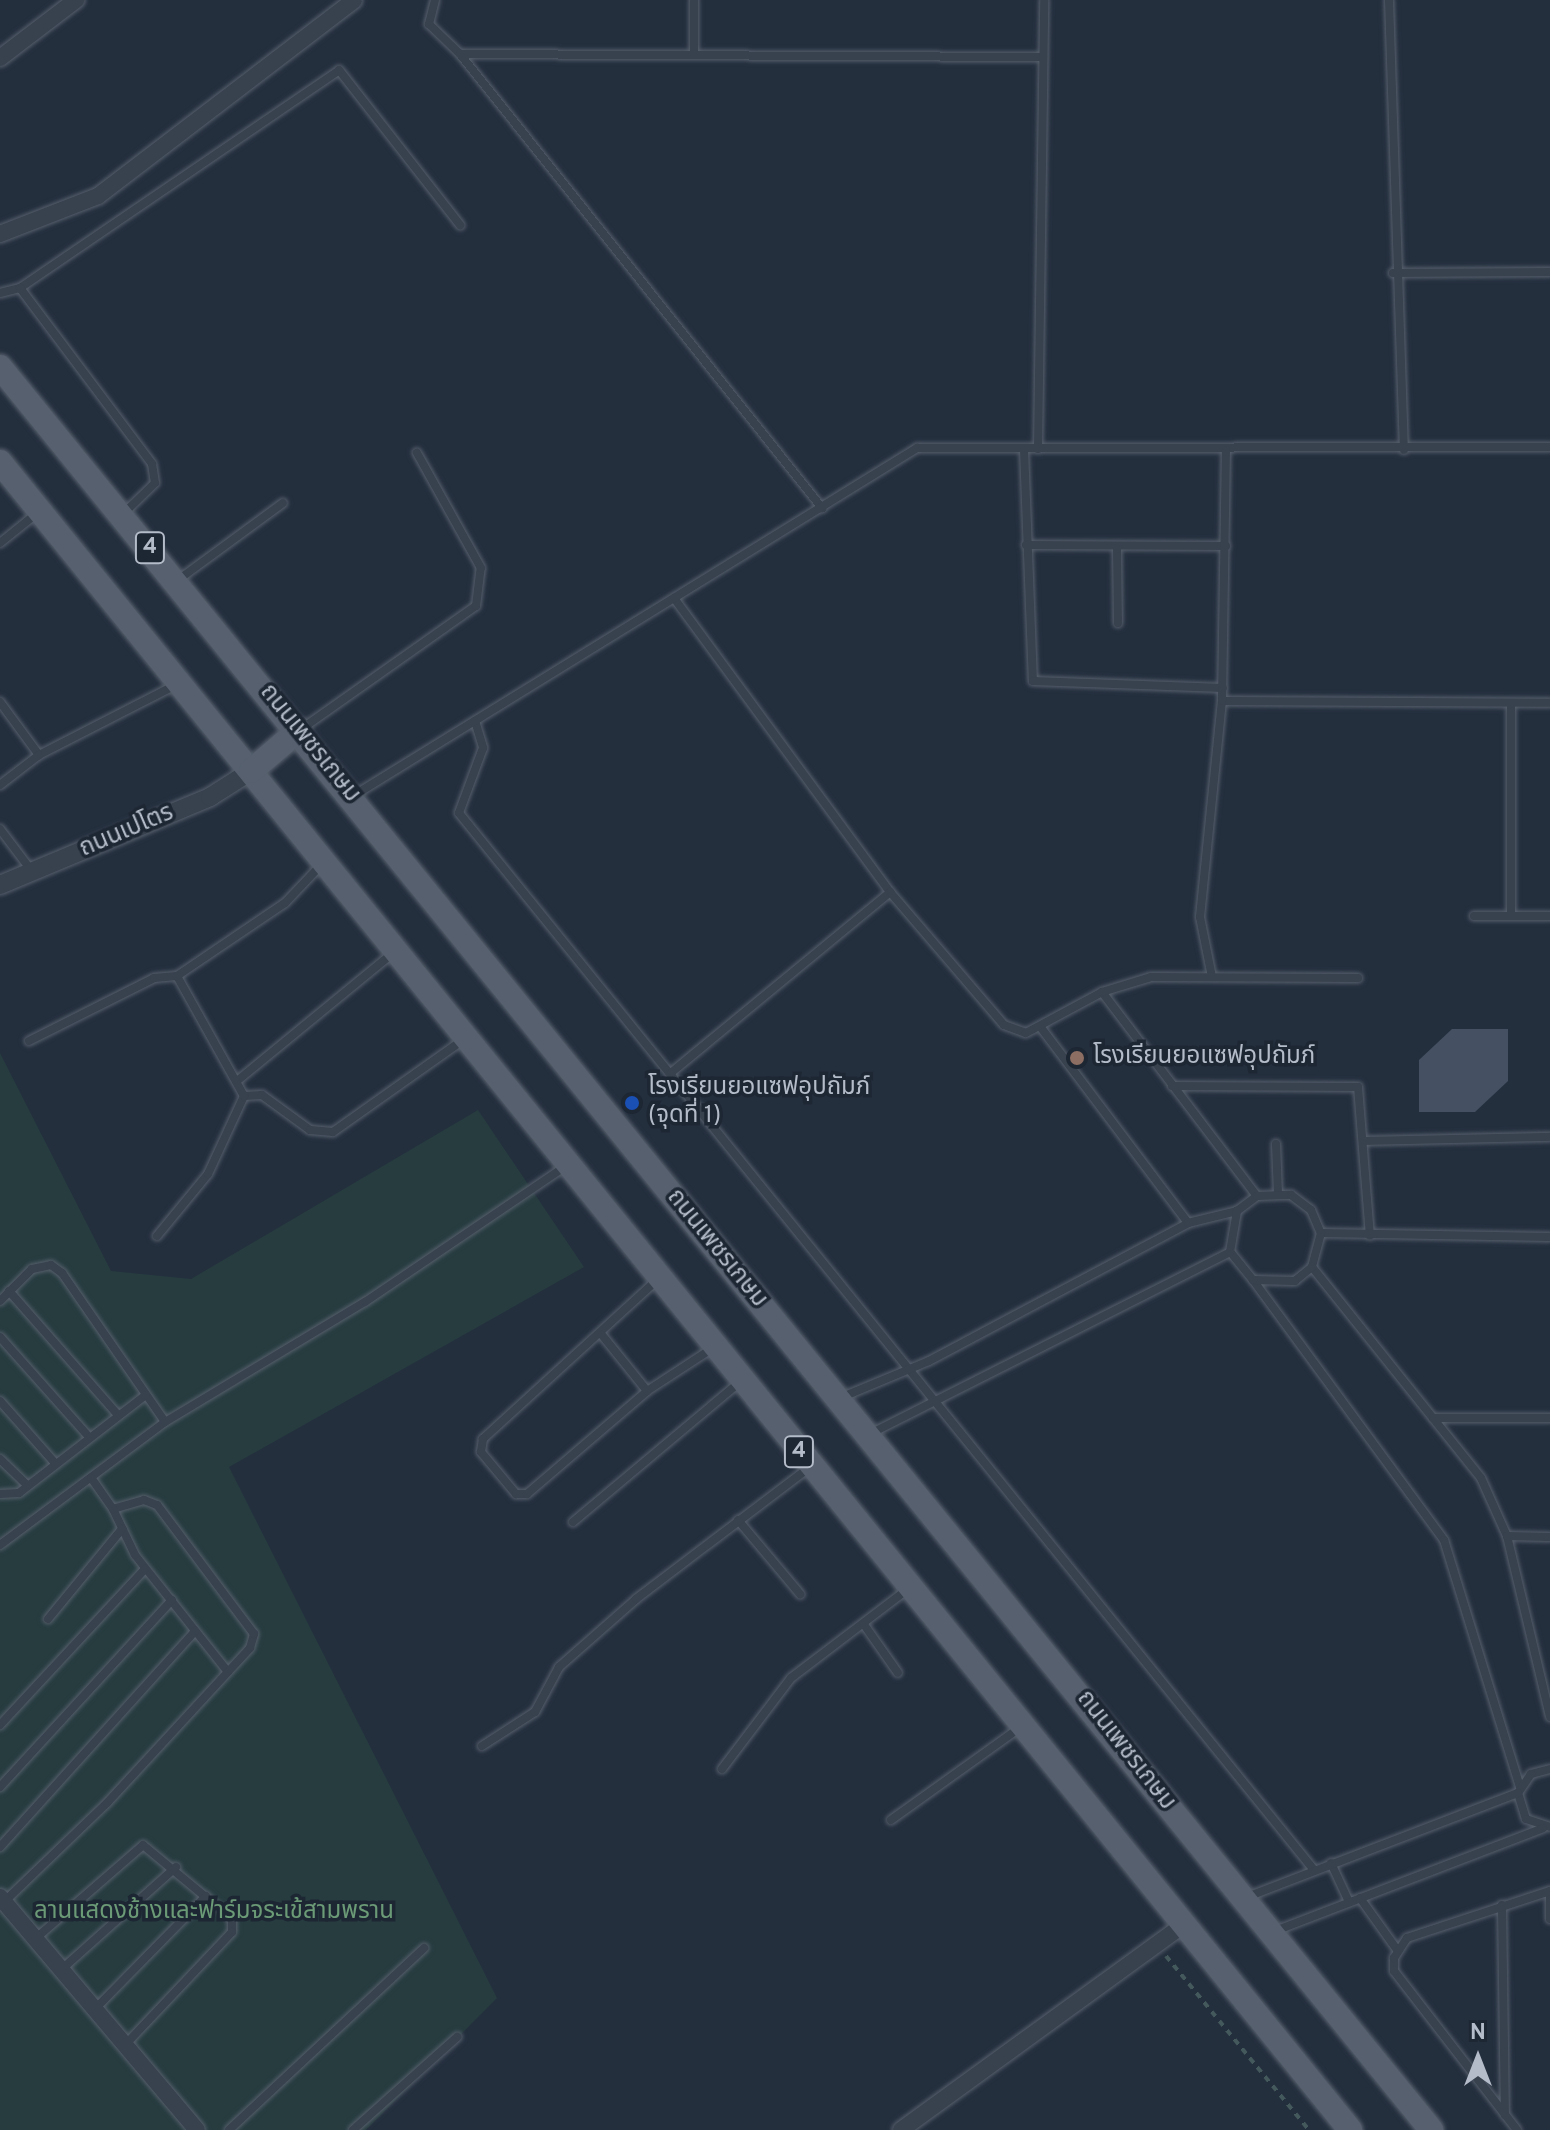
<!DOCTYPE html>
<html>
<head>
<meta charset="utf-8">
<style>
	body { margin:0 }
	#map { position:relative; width:1550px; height:2130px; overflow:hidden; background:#242f3e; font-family:Overpass,"Noto Sans Thai",sans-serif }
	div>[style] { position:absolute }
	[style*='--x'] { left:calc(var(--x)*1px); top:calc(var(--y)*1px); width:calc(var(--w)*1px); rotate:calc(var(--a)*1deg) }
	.green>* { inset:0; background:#263c3f }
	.building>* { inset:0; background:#455162 }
	.path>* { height:4px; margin-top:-2px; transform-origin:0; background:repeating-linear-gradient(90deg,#44595c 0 6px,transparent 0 12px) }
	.roads { filter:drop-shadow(0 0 2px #565f6c) drop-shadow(0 0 2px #565f6c) }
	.service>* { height:8px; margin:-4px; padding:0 4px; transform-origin:4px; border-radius:4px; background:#38414e }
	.minor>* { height:16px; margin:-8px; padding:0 8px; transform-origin:8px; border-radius:8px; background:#38414e }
	.tertiary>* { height:18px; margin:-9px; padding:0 9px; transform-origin:9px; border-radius:9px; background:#38414e }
	.primary>* { height:24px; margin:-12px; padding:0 12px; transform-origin:12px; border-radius:12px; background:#56606e }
	.dots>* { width:22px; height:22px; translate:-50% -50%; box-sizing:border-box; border:4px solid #1d2633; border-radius:50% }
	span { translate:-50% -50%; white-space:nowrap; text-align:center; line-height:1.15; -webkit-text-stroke:7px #1d2633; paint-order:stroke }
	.shield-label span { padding:2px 6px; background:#1d2633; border:2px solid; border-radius:6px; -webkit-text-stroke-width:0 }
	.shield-label { font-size:22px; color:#b4bcc9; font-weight:700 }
	.street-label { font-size:24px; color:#b4bcc9 }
	.poi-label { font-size:24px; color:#b4bcc9 }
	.left { translate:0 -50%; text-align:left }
	.park-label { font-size:24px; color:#6b9a76 }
	.north { position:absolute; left:1438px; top:2018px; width:80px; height:80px; -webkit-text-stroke:6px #1d2633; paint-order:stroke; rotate:0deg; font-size:22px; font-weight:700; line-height:32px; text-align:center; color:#b4bcc9 }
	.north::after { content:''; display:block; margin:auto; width:28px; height:36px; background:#b4bcc9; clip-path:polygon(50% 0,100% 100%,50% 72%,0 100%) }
</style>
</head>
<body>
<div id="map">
	<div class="green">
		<div style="clip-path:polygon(0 1053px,111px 1271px,191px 1279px,478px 1110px,584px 1267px,229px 1467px,497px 1998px,366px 2130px,0 2130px)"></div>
	</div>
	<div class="building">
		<div style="clip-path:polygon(1452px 1029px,1508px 1029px,1508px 1081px,1475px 1112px,1419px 1112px,1419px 1060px)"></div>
	</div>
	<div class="path">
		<div style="--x:1166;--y:1956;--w:225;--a:50.6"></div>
	</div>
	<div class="roads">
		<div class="service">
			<div style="--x:435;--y:0;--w:25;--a:104"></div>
			<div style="--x:429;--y:24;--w:43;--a:44.1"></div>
			<div style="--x:460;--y:54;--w:581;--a:51.43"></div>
			<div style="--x:1389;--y:0;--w:450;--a:88.1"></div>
			<div style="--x:694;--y:53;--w:53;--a:-90"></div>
			<div style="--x:460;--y:54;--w:582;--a:0.3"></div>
			<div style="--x:1393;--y:273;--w:157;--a:-0.4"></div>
			<div style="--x:20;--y:288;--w:386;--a:-34.3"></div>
			<div style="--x:339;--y:70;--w:197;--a:52"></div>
			<div style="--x:0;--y:293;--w:21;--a:-14"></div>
			<div style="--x:20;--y:288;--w:220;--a:53.1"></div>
			<div style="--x:152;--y:464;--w:19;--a:81"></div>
			<div style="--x:155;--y:483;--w:45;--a:135.9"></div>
			<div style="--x:1024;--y:449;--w:232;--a:87.8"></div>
			<div style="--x:1033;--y:681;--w:190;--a:2.1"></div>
			<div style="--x:1038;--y:449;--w:449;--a:-89.2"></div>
			<div style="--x:0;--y:543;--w:48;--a:-39"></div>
			<div style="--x:1026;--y:545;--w:200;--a:0.3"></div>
			<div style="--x:1117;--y:546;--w:77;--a:89.3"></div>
			<div style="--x:178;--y:580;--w:130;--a:-36.3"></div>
			<div style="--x:674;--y:598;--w:365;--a:53.7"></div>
			<div style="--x:1222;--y:701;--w:328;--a:0.3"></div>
			<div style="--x:0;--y:702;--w:66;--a:53.7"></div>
			<div style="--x:39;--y:755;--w:156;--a:-27.1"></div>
			<div style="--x:1511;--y:703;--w:213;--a:90"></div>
			<div style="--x:475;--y:721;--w:28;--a:73"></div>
			<div style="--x:483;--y:748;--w:69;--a:110.3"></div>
			<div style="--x:459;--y:813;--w:1360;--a:51.03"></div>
			<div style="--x:300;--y:730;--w:215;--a:-35.2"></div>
			<div style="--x:476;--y:606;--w:38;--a:-83"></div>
			<div style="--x:481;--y:568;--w:132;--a:-119.1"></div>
			<div style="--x:0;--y:785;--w:49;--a:-37.6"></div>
			<div style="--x:353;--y:796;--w:663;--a:-31.68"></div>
			<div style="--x:917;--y:448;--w:633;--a:-0.09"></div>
			<div style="--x:0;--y:829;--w:51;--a:52.9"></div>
			<div style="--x:1474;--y:916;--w:76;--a:0"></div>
			<div style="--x:1212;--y:977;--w:61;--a:-101.3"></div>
			<div style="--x:1200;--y:917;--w:217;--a:-84.2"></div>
			<div style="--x:1222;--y:701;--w:251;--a:-89.1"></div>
			<div style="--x:1102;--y:992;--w:256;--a:52.8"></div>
			<div style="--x:1042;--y:1029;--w:243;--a:53"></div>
			<div style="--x:29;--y:1041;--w:140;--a:-26.7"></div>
			<div style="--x:154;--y:978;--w:23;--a:-5"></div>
			<div style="--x:672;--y:1072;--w:283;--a:-39.5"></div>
			<div style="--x:890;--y:892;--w:175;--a:49.4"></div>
			<div style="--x:1004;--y:1025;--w:23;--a:20"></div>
			<div style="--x:1026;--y:1033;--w:86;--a:-28.3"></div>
			<div style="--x:1102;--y:992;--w:51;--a:-17"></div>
			<div style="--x:1151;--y:977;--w:207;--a:0.3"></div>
			<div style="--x:237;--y:1081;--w:202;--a:-39.4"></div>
			<div style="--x:1172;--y:1086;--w:186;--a:0.3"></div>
			<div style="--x:1358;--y:1087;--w:149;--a:85.4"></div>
			<div style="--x:244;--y:1096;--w:18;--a:-3"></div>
			<div style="--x:262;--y:1095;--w:59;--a:36.1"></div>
			<div style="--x:310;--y:1130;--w:23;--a:5"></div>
			<div style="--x:333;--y:1132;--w:159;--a:-35.3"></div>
			<div style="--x:1367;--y:1141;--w:183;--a:-1.3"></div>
			<div style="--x:1276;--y:1144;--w:49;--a:87.7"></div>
			<div style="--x:1321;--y:1233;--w:229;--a:1"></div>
			<div style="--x:157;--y:1236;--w:80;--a:-50.6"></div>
			<div style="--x:208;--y:1174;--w:86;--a:-65.2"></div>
			<div style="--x:244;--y:1096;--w:137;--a:-119.2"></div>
			<div style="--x:177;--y:976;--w:130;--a:-34.1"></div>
			<div style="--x:285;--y:903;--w:52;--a:-46.5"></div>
			<div style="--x:1312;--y:1267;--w:270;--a:51.3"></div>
			<div style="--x:1481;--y:1478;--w:64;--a:65.9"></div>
			<div style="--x:1507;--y:1536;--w:186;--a:76.6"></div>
			<div style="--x:657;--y:1280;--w:236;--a:137.6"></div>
			<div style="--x:483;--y:1439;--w:13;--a:99"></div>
			<div style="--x:481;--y:1452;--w:55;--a:50.2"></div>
			<div style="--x:516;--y:1494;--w:11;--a:0"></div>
			<div style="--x:527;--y:1494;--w:158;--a:-40.6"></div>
			<div style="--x:647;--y:1391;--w:79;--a:-33.1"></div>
			<div style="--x:1253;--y:1280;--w:323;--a:53.7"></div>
			<div style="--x:1444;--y:1540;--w:258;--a:72.9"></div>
			<div style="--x:9;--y:1291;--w:165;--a:48.7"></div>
			<div style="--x:0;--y:1301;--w:45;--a:-45"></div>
			<div style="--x:32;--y:1269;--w:19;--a:-12"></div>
			<div style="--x:51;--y:1265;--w:14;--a:36"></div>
			<div style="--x:62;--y:1273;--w:181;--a:55.3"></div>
			<div style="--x:602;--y:1335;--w:72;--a:51.2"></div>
			<div style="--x:0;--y:1337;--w:134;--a:48.3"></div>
			<div style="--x:840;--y:1398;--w:96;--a:-22.6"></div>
			<div style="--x:929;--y:1361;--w:293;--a:-28"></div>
			<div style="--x:1188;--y:1223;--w:50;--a:-13.8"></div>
			<div style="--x:1237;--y:1211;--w:25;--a:-37"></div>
			<div style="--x:1257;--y:1196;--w:34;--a:-2"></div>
			<div style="--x:1291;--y:1195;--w:25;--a:37"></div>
			<div style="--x:1311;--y:1210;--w:25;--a:67"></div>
			<div style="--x:1321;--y:1233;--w:35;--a:105"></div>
			<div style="--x:1312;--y:1267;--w:22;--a:141"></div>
			<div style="--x:1295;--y:1281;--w:42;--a:-178.6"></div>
			<div style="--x:1253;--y:1280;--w:36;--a:-129"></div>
			<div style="--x:1230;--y:1252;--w:42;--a:-80.3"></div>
			<div style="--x:0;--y:1401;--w:83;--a:48.4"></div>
			<div style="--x:1433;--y:1418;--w:117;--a:0"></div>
			<div style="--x:870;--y:1434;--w:403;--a:-26.8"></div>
			<div style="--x:0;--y:1459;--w:37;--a:44"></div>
			<div style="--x:0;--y:1494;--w:19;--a:-3"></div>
			<div style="--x:19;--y:1493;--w:160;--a:-37.7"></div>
			<div style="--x:113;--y:1509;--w:51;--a:64.4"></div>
			<div style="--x:135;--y:1555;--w:149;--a:51.5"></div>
			<div style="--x:738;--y:1520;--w:97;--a:50"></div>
			<div style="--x:573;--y:1522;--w:219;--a:-40"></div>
			<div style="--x:1507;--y:1536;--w:43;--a:1.3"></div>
			<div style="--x:0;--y:1545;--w:206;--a:-36.7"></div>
			<div style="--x:165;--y:1422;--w:233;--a:-31"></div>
			<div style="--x:365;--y:1302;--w:243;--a:-34.1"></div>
			<div style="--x:48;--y:1619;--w:117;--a:-50.6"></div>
			<div style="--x:865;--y:1626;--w:57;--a:54.9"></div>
			<div style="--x:0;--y:1725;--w:213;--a:-47.1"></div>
			<div style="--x:482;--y:1746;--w:63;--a:-32.7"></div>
			<div style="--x:535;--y:1712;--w:51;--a:-61.9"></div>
			<div style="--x:559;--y:1667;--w:103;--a:-41.4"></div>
			<div style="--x:636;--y:1599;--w:218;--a:-37.2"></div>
			<div style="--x:722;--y:1769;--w:114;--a:-52.8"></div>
			<div style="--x:791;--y:1678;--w:148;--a:-37.3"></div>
			<div style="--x:1550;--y:1769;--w:20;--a:165"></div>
			<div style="--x:1531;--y:1774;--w:23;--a:124"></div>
			<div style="--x:1518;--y:1793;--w:27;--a:73"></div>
			<div style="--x:1526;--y:1819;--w:25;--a:18"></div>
			<div style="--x:0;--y:1787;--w:254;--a:-47.4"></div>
			<div style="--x:891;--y:1820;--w:160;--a:-35.6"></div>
			<div style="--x:0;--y:1847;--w:291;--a:-47.9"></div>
			<div style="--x:1331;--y:1863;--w:43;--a:65.2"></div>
			<div style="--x:1550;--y:1891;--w:28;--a:90"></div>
			<div style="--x:1247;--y:1897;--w:290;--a:-21"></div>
			<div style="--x:1360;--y:1898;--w:65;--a:54.4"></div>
			<div style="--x:4;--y:1902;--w:143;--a:-43.9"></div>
			<div style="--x:107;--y:1803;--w:211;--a:-47.3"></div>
			<div style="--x:250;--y:1648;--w:15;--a:-74"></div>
			<div style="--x:254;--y:1634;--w:161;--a:-126.9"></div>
			<div style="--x:157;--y:1505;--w:14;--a:-159"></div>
			<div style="--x:144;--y:1500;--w:32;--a:164"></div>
			<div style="--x:113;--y:1509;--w:38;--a:-125"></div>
			<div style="--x:1502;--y:1905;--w:210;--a:89.2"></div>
			<div style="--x:1275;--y:1931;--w:287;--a:-21"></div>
			<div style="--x:35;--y:1939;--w:143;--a:-41"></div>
			<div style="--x:143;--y:1845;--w:116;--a:39.7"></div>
			<div style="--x:232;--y:1919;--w:13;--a:90"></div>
			<div style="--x:232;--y:1932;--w:156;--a:133.4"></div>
			<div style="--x:62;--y:1969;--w:153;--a:-41.8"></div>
			<div style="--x:96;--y:2008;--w:157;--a:-45.5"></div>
			<div style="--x:229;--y:2130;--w:267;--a:-43"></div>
			<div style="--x:353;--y:2130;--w:140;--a:-41.8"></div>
			<div style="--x:1517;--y:2130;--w:201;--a:-127.7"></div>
			<div style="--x:1394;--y:1971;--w:13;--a:-90"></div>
			<div style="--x:1394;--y:1958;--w:24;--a:-57"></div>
			<div style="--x:1407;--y:1938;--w:151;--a:-18.2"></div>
		</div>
		<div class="minor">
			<div style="--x:0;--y:58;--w:96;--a:-37.3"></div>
			<div style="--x:0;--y:234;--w:105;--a:-21.2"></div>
			<div style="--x:98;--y:196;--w:322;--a:-37.4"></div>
			<div style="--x:0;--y:1897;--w:305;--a:49.8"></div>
			<div style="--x:901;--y:2130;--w:351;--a:-36"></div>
		</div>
		<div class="tertiary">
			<div style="--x:0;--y:885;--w:228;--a:-22.7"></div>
			<div style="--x:210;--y:797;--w:49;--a:-32.4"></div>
		</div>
		<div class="primary">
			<div style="--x:0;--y:367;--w:2271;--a:50.93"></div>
			<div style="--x:0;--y:462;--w:2146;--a:51.01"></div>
			<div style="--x:251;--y:771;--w:63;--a:-40.5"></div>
		</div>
	</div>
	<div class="dots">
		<div style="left:1077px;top:1058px;background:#8d6e63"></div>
		<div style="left:632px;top:1103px;background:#1a4fb4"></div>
	</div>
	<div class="shield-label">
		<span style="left:150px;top:548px">4</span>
		<span style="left:799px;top:1452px">4</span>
	</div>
	<div class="street-label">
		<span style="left:309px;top:744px;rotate:51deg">ถนนเพชรเกษม</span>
		<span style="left:127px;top:832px;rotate:-23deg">ถนนเปโตร</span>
		<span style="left:716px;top:1249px;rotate:51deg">ถนนเพชรเกษม</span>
		<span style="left:1125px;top:1751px;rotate:52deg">ถนนเพชรเกษม</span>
	</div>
	<div class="poi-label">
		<span class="left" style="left:1093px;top:1058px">โรงเรียนยอแซฟอุปถัมภ์</span>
		<span class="left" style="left:648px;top:1103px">โรงเรียนยอแซฟอุปถัมภ์<br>(จุดที่ 1)</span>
	</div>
	<div class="park-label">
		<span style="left:214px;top:1913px">ลานแสดงช้างและฟาร์มจระเข้สามพราน</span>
	</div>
	<div class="north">N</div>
</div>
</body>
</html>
